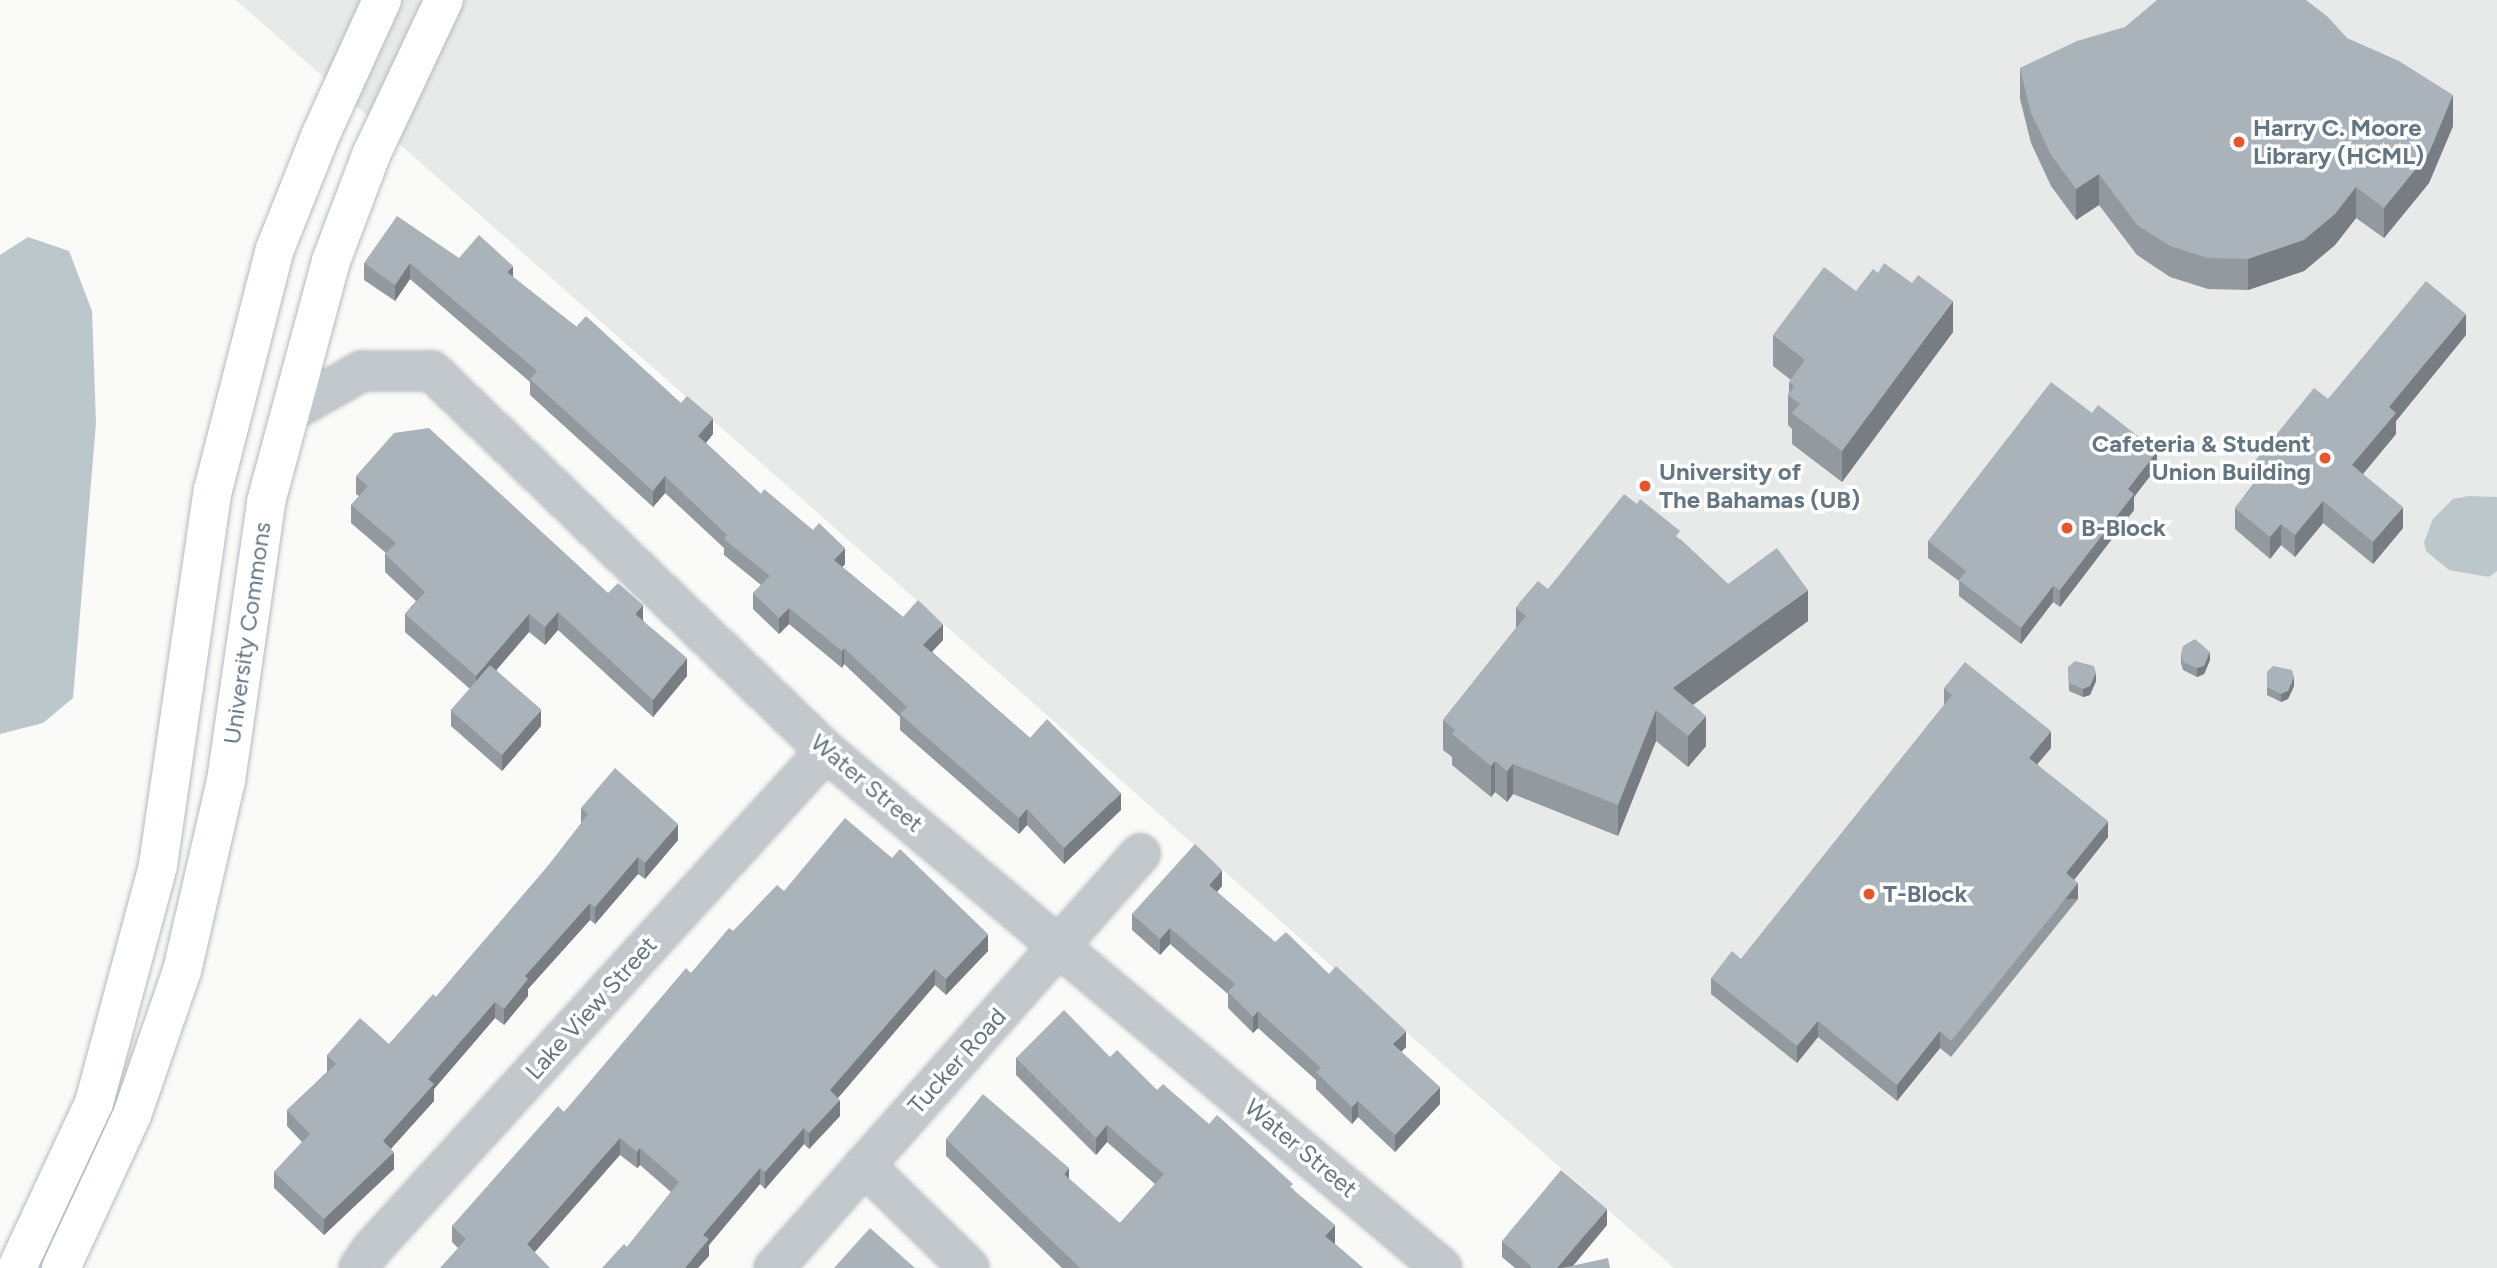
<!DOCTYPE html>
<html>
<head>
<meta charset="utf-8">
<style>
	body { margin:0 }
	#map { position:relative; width:2497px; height:1268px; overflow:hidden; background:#fafaf8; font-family:Figtree,sans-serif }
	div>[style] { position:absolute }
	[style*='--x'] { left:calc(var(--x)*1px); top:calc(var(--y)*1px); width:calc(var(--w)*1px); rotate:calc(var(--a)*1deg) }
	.built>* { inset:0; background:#e8e9e9 }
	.water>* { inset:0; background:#bbc7cb }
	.roads { filter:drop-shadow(0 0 2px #b3babf) drop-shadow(0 0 2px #b3babf) }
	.minor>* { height:38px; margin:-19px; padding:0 19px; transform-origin:19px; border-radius:19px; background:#c3c8cc }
	.secondary>* { height:38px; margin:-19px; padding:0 19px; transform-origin:19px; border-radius:19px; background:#fff }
	.wall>* { inset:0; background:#929a9f }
	.shaded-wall>* { inset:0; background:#777d82; transform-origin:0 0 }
	.building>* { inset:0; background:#aab3b9; transform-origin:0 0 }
	.dots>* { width:19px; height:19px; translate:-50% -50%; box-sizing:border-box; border:4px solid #fff; border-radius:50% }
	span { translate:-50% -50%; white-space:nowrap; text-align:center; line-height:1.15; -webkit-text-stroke:7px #fff; paint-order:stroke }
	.poi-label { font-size:24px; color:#657683; font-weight:700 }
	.left { translate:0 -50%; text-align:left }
	.right { translate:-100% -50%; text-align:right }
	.street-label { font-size:24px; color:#657683 }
</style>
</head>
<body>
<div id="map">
	<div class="built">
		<div style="clip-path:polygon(236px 0,2497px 0,2497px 1268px,1674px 1268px)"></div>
	</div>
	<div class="water">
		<div style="clip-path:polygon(28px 237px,69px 251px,92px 311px,96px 423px,73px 698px,43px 723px,0 734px,0 255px)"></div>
		<div style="clip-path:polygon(2469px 496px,2497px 497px,2497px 571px,2489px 577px,2449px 570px,2426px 551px,2424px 542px,2433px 519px,2453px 499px)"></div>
	</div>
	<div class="roads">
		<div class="minor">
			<div style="--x:290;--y:412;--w:83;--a:-29.7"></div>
			<div style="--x:362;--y:371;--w:70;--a:0"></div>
			<div style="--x:432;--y:371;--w:547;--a:43.96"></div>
			<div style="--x:826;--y:751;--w:804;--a:40.01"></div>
			<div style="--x:864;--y:1165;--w:147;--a:44.4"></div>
			<div style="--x:359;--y:1268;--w:23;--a:-56"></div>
			<div style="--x:372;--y:1249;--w:674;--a:-47.65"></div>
			<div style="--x:774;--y:1268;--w:553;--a:-48.52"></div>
		</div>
		<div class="secondary">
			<div style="--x:17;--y:1268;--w:182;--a:-65"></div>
			<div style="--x:94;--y:1103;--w:246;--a:-74.9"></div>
			<div style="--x:158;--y:865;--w:379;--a:-81.7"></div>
			<div style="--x:213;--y:490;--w:249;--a:-75.6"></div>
			<div style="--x:275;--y:249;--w:124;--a:-68.2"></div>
			<div style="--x:321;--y:134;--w:147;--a:-65.5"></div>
			<div style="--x:61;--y:1268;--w:169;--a:-65.1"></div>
			<div style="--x:132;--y:1115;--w:152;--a:-70.9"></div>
			<div style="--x:182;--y:971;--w:195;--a:-77"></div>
			<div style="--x:226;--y:781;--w:282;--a:-81.8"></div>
			<div style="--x:266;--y:502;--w:250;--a:-74.9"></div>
			<div style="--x:331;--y:261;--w:113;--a:-69.3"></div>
			<div style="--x:371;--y:155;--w:171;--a:-64.8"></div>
		</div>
	</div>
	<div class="wall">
		<div style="clip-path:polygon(2347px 38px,2453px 126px,2429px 183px,2384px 238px,2356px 218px,2335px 245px,2304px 271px,2248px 290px,2208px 289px,2170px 277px,2137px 255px,2099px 205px,2076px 220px,2051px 186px,2031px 143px,2020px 99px,2020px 68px)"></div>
		<div style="clip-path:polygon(459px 258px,513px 277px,713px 434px,706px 443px,761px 494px,845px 564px,842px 567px,903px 617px,943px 640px,932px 652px,1030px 738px,1121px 810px,1064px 864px,1027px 825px,1019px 834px,900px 730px,900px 717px,844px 664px,842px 668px,789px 624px,779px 634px,753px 609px,753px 593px,761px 585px,724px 555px,724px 548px,665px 493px,653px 507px,530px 395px,530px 382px,410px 279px,395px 301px,364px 280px,364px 263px)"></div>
		<div style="clip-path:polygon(1856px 291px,1953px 332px,1842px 482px,1792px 444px,1792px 429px,1788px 425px,1788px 395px,1789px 392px,1789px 382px,1791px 380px,1773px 366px,1773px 335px)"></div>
		<div style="clip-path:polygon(2466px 335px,2396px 421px,2396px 434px,2363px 474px,2403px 528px,2373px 564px,2323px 523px,2295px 557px,2281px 545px,2270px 559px,2235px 529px,2235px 508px,2254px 483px,2254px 462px,2328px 399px)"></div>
		<div style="clip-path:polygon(2157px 467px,2134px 497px,2134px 510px,2060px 607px,2053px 602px,2021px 644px,1959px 596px,1959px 581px,1928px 558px,1928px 541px)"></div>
		<div style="clip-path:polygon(356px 476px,608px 593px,643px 620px,687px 676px,653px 717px,558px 630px,545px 645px,529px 632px,496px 670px,541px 726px,502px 771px,451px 726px,451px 710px,470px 689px,405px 632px,405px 614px,416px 601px,385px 572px,385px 554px,386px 553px,351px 523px,351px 505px,359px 496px,356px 494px)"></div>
		<div style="clip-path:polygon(1680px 539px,1728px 584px,1808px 621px,1693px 705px,1706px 746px,1688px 767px,1656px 741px,1618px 836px,1513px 794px,1507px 802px,1495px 792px,1491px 797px,1452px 765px,1452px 757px,1443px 750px,1443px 720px,1516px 628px,1516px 608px,1548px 589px)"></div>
		<div style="clip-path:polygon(2181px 654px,2210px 660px,2204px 674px,2197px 677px,2183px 670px,2181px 663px)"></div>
		<div style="clip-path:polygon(2068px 667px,2096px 681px,2090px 695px,2083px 697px,2069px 691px)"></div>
		<div style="clip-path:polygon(2267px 672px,2294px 686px,2288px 699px,2281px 702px,2267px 695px)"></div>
		<div style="clip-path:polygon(1944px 688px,2051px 748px,2037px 764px,2108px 837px,2074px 880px,2078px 899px,1951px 1057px,1940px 1048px,1897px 1101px,1818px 1037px,1797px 1063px,1711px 994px,1711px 978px,1741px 959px,1944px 705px)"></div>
		<div style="clip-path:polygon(581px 808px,678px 840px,645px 879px,638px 874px,595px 924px,590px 920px,528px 989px,528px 996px,504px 1025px,495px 1018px,434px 1089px,434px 1101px,391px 1149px,394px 1169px,324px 1235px,274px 1188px,274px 1172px,302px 1142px,287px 1126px,287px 1110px,327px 1072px,327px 1055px,389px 1044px,436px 997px,548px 866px,581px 824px)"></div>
		<div style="clip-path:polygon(1222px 886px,1217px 892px,1275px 942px,1329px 974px,1406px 1047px,1401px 1052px,1440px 1104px,1395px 1152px,1358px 1117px,1352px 1124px,1316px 1089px,1316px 1080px,1258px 1028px,1253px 1033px,1228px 1008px,1228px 994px,1170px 944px,1160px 955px,1132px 930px,1132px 914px)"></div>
		<div style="clip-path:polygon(784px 891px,988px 951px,946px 995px,935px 985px,838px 1098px,840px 1116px,809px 1149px,804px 1144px,765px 1189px,760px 1184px,709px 1245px,709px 1256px,627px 1247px,671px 1192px,640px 1165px,637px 1168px,620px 1155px,458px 1248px,452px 1242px,452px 1226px,564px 1112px,691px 973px,733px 931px)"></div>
		<div style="clip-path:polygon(1110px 1057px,1157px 1090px,1209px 1124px,1293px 1189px,1335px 1243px,1334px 1243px,1363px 1268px,1062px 1268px,946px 1156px,946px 1139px,1120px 1223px,1155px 1184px,1107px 1142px,1096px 1155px,1016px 1075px,1016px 1058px)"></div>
		<div style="clip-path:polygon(1607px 1225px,1573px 1266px,1610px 1268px,1515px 1268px,1502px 1257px,1502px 1241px)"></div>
	</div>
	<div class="shaded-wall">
		<div style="clip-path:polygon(2453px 95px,2453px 126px,2429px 183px,2384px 238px,2384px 208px)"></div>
		<div style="clip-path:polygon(2099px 174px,2099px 205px,2076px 220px,2076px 189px)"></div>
		<div style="clip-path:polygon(2356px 187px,2356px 218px,2335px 245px,2304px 271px,2248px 290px,2248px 259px)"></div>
		<div style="clip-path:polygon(410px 263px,410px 279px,395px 301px,395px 285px)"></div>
		<div style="clip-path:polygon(513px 266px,513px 282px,507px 272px)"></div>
		<div style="clip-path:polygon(1953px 301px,1953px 332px,1842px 482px,1842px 451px)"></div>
		<div style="clip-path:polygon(2466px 314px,2466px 335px,2396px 421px,2396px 434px,2352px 487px,2352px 465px,2389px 407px)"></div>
		<div style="clip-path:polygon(713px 418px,713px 434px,698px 452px,698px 436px)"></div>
		<div style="clip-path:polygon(2157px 451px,2157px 467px,2134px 497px,2134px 510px,2060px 607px,2060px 590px,2128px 489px)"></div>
		<div style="clip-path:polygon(665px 476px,665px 493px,653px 507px,653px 491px)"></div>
		<div style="clip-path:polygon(2323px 501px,2323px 523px,2295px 557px,2295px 535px)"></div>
		<div style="clip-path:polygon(2403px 507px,2403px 528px,2373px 564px,2373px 542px)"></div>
		<div style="clip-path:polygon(2281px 524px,2281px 545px,2270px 559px,2270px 537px)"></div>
		<div style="clip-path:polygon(845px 548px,845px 564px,834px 577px,834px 560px)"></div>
		<div style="clip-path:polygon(2053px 586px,2053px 602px,2021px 644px,2021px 628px)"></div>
		<div style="clip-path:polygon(1808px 590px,1808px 621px,1673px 719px,1673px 688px)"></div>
		<div style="clip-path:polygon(643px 605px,643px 623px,635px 614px)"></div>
		<div style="clip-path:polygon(789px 608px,789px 624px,779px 634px,779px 618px)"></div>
		<div style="clip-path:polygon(558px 612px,558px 630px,545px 645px,545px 627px)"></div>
		<div style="clip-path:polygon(529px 614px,529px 632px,476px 694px,476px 676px)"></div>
		<div style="clip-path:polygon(943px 624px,943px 640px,923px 661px,923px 645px)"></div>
		<div style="clip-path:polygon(844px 648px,844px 664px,842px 668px,842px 651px)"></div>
		<div style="clip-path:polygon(2210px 652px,2210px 660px,2204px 674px,2197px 677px,2197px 668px)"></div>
		<div style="clip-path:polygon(687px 658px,687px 676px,653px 717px,653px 700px)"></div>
		<div style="clip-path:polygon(2096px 673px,2096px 681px,2090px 695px,2083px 697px,2083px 689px)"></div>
		<div style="clip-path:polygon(2294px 677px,2294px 686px,2288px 699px,2281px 702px,2281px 694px)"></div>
		<div style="clip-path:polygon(541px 710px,541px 726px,502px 771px,502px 755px)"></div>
		<div style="clip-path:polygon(1656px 710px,1656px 741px,1618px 836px,1618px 805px)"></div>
		<div style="clip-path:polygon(1706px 716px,1706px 746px,1688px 767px,1688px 736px)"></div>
		<div style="clip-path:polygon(2051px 731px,2051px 748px,2029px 774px,2029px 758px)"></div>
		<div style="clip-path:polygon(1495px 761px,1495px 792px,1491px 797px,1491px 766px)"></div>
		<div style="clip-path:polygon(1513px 764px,1513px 794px,1507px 802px,1507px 771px)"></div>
		<div style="clip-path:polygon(1121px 793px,1121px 810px,1064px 864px,1064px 848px)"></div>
		<div style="clip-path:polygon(1027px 809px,1027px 825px,1019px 834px,1019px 818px)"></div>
		<div style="clip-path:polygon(2108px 821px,2108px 837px,2066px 890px,2066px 873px)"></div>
		<div style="clip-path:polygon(678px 824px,678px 840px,645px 879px,645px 863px)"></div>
		<div style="clip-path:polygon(638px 857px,638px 874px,595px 924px,595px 907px)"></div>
		<div style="clip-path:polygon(1222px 870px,1222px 886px,1209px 901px,1209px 885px)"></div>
		<div style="left:2078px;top:883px;width:16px;height:203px;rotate:90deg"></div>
		<div style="clip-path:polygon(590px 903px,590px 920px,528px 989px,528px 996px,504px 1025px,504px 1009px,525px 976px)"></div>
		<div style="clip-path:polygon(1170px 928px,1170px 944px,1160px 955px,1160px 939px)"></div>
		<div style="clip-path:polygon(988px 934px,988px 951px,946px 995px,946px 979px)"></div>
		<div style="clip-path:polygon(935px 969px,935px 985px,830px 1107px,830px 1090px)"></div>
		<div style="clip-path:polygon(495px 1002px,495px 1018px,434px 1089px,434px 1101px,383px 1157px,383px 1141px,428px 1079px)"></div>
		<div style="clip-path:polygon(1258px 1011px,1258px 1028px,1253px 1033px,1253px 1017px)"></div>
		<div style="clip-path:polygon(1818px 1021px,1818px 1037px,1797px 1063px,1797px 1046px)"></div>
		<div style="clip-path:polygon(1406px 1031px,1406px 1047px,1393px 1060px,1393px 1044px)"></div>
		<div style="clip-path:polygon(1940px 1031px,1940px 1048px,1897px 1101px,1897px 1085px)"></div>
		<div style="clip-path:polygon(1440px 1087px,1440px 1104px,1395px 1152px,1395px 1135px)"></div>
		<div style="clip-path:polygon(840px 1100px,840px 1116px,809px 1149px,809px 1133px)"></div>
		<div style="clip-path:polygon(1358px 1101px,1358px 1117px,1352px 1124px,1352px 1107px)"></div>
		<div style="clip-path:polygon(1107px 1125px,1107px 1142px,1096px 1155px,1096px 1138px)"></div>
		<div style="clip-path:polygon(804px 1128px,804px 1144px,765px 1189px,765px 1172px)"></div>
		<div style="clip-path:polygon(620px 1138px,620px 1155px,527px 1261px,527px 1244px)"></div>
		<div style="clip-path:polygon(640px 1148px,640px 1165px,637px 1168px,637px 1152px)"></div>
		<div style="clip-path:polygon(394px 1152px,394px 1169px,324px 1235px,324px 1219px)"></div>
		<div style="clip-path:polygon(760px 1168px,760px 1184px,709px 1245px,709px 1256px,698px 1268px,685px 1268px,703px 1235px)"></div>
		<div style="clip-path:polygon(1069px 1168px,1069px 1185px,1064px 1174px)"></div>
		<div style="clip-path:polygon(1607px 1209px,1607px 1225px,1571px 1268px,1557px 1268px)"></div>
		<div style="clip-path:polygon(1335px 1225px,1335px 1243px,1325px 1253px,1325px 1236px)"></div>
	</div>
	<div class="building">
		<div style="clip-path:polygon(2157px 0,2306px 0,2328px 17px,2347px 38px,2399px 61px,2453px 95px,2429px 153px,2384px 208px,2356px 187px,2335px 214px,2304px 240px,2248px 259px,2208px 258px,2170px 246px,2137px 225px,2099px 174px,2076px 189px,2051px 155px,2031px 113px,2020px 68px,2077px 41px,2125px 27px)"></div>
		<div style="clip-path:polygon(397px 216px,459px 258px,479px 235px,513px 266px,507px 272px,576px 327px,586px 316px,681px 403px,687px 396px,713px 418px,698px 436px,761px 494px,764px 489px,813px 530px,819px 523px,845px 548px,834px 560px,903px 617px,918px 600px,943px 624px,923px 645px,1030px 738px,1047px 719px,1121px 793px,1064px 848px,1027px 809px,1019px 818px,900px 714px,907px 707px,844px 648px,842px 651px,789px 608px,779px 618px,753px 593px,770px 576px,724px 539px,727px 535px,665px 476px,653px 491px,530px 379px,537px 371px,410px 263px,395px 285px,364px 263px)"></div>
		<div style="clip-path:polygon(1884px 263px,1912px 283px,1918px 275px,1953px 301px,1842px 451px,1792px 413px,1800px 404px,1788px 395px,1794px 386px,1789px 382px,1805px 360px,1773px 335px,1824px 267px,1856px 291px,1873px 269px,1878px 273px)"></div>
		<div style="clip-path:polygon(2426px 281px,2466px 314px,2389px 407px,2396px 413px,2352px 465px,2403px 507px,2373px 542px,2323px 501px,2295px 535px,2281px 524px,2270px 537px,2235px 508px,2265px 471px,2254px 462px,2314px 388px,2328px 399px)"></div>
		<div style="clip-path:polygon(2051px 382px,2092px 413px,2098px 405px,2157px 451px,2128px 489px,2134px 494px,2060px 590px,2053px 586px,2021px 628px,1959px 580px,1966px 571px,1928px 541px)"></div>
		<div style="clip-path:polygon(429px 428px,608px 593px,618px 583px,643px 605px,635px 614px,687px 658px,653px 700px,558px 612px,545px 627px,529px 614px,476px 676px,405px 614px,425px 592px,385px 554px,396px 543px,351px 505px,368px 486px,356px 476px,394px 433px)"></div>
		<div style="clip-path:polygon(1624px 494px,1637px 504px,1640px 499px,1680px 531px,1676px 536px,1728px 584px,1777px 548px,1808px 590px,1673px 688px,1706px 716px,1688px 736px,1656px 710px,1618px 805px,1513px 764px,1507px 771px,1495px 761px,1491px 766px,1452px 734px,1455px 730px,1443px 720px,1526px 616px,1516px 608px,1520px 602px,1538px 581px,1548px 589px)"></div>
		<div style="clip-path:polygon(2195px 639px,2210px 652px,2204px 666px,2197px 668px,2183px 662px,2181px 654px,2183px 646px)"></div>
		<div style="clip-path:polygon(2075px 661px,2094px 666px,2096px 673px,2090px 686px,2083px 689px,2069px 683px,2068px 667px)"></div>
		<div style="clip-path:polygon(1965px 662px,2051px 731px,2029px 758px,2108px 821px,2066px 873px,2078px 883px,1951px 1041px,1940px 1031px,1897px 1085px,1818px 1021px,1797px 1046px,1711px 978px,1732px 951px,1741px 959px,1952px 695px,1944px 688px)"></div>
		<div style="left:490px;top:665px;width:68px;height:60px;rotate:41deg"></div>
		<div style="clip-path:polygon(2273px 666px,2292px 670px,2294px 677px,2288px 691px,2281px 694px,2267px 687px,2267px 672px)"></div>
		<div style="clip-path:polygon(615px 768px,678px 824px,645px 863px,638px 857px,595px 907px,590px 903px,525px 976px,528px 979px,504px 1009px,495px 1002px,428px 1079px,434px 1084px,383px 1141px,394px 1152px,324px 1219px,274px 1172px,310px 1134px,287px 1110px,336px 1064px,327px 1055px,360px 1018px,389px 1044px,433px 994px,436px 997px,548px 866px,588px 814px,581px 808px)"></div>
		<div style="clip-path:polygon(845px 818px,892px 858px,900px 849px,988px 934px,946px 979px,935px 969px,830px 1090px,840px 1100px,809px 1133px,804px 1128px,765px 1172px,760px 1168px,703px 1235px,709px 1239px,685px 1268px,602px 1268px,624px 1244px,627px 1247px,679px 1182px,640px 1148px,637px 1152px,620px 1138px,527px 1244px,550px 1268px,440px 1268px,466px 1239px,452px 1226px,558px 1106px,564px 1112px,686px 968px,691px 973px,729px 928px,733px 931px,777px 885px,784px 891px)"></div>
		<div style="clip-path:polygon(1195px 844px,1222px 870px,1209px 885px,1275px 942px,1286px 932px,1329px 974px,1336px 966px,1406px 1031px,1393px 1044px,1440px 1087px,1395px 1135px,1358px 1101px,1352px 1107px,1316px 1072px,1321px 1068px,1258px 1011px,1253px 1017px,1228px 992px,1235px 984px,1170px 928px,1160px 939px,1132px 914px)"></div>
		<div style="clip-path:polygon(1064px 1010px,1110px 1057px,1117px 1050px,1157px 1090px,1163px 1084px,1209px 1124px,1217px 1115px,1293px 1184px,1290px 1187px,1335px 1225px,1325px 1236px,1363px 1268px,1080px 1268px,946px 1139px,983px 1094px,1069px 1168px,1064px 1174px,1120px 1223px,1164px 1174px,1107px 1125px,1096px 1138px,1016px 1058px)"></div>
		<div style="clip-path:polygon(1561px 1170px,1607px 1209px,1557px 1268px,1531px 1268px,1530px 1265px,1502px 1241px)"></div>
		<div style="clip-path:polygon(870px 1228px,915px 1268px,834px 1268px)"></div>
		<div style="clip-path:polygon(1608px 1258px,1610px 1268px,1562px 1268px)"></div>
	</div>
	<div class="dots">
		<div style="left:2239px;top:142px;background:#e4572e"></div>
		<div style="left:2325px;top:458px;background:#e4572e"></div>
		<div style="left:1645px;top:486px;background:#e4572e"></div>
		<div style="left:2067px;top:528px;background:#e4572e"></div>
		<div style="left:1869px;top:894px;background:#e4572e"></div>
	</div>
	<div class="poi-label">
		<span class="left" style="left:2253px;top:142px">Harry C. Moore<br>Library (HCML)</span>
		<span class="right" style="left:2311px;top:458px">Cafeteria &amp; Student<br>Union Building</span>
		<span class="left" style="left:1659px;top:486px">University of<br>The Bahamas (UB)</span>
		<span class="left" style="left:2081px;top:528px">B-Block</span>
		<span class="left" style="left:1883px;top:894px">T-Block</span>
	</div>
	<div class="street-label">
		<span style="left:247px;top:633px;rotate:-82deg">University Commons</span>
		<span style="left:867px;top:783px;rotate:40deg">Water Street</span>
		<span style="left:591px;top:1008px;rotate:-48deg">Lake View Street</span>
		<span style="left:957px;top:1061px;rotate:-48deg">Tucker Road</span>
		<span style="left:1301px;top:1148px;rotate:40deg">Water Street</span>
	</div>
</div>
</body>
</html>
